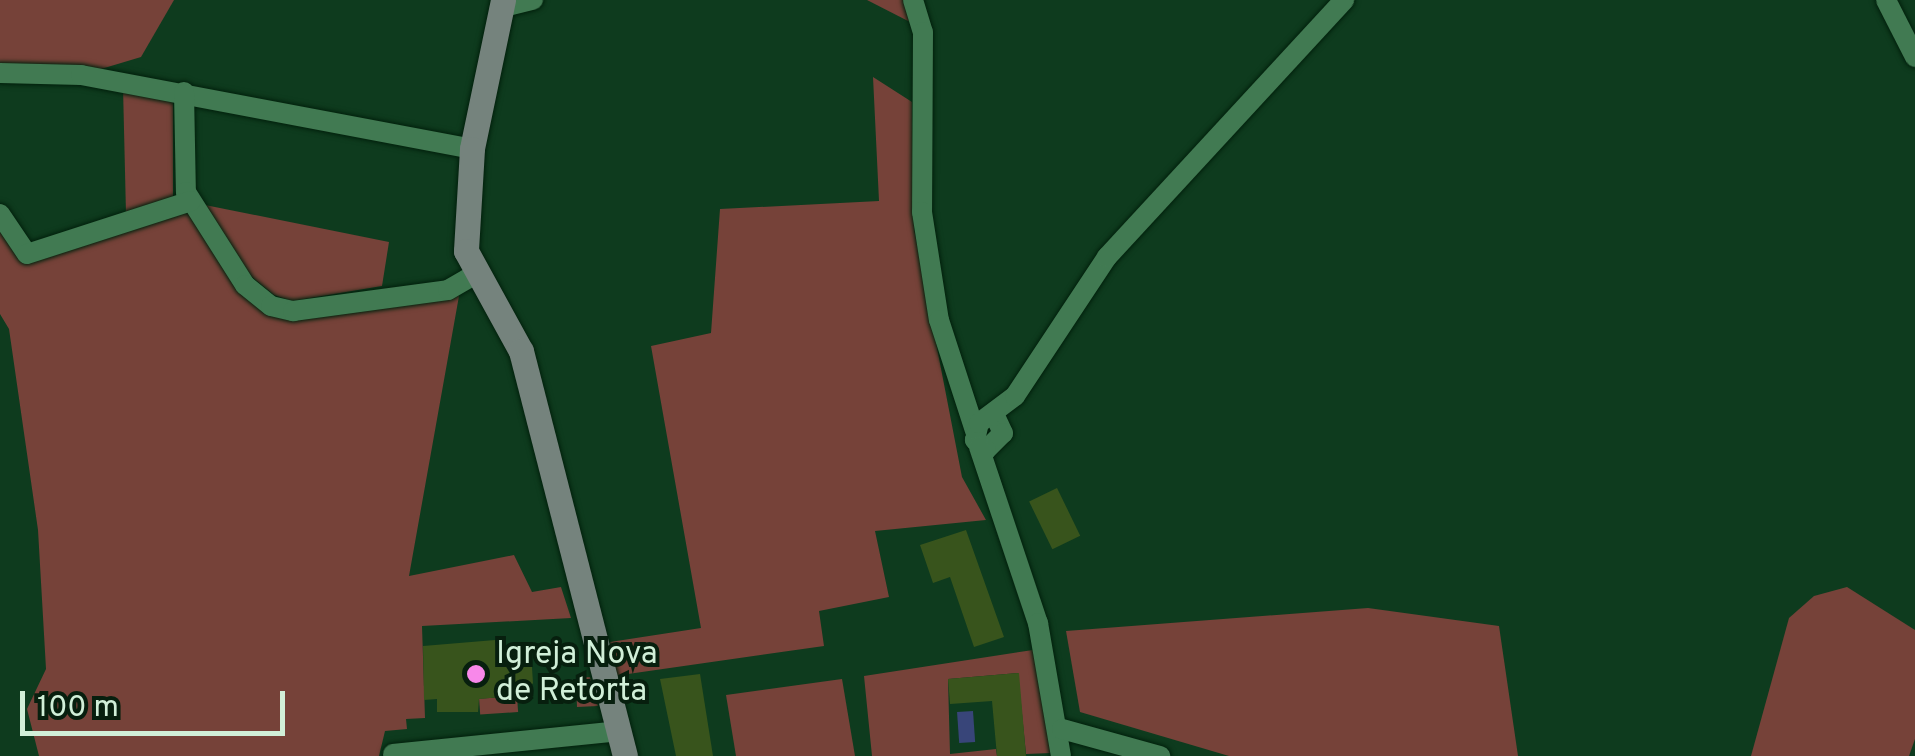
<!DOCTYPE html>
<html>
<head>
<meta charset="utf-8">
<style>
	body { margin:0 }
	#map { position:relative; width:1915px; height:756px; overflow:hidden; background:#0e3b1e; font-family:Overpass,sans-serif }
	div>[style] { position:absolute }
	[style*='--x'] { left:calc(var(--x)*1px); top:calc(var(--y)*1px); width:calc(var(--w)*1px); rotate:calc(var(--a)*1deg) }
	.green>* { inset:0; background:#764239; transform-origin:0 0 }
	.water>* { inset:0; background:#384579; transform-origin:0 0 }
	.building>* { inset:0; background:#38541c; transform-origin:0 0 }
	.roads { filter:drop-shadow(0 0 2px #02200c) drop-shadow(0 0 2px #02200c) }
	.street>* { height:20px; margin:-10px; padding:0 10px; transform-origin:10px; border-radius:10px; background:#417a52 }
	.secondary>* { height:25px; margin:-12.5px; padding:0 12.5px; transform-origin:12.5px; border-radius:12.5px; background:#75837d }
	.dots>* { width:28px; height:28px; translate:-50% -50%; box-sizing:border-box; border:5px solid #071f0e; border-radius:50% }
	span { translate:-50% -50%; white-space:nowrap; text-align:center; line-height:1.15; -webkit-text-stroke:8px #071f0e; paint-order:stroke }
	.poi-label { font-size:32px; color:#d1efd8 }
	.left { translate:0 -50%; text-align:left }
	.scale { position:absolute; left:20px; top:691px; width:265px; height:45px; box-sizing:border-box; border:5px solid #d1efd8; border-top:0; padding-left:12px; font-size:30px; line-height:35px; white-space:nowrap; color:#d1efd8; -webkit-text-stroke:8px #071f0e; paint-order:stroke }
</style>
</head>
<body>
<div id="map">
	<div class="green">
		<div style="clip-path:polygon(0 0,174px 0,141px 57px,81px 75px,0 73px)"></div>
		<div style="clip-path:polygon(867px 0,904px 0,910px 22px)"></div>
		<div style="clip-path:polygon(873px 77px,912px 102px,914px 229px,962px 477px,986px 520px,875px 531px,889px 597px,819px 611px,824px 646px,614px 676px,610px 642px,701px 628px,651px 346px,711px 333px,720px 209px,879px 201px)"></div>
		<div style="clip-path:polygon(123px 87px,173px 98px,173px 197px,126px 214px)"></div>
		<div style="clip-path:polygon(191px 201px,245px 284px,300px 310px,459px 296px,409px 576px,514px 555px,532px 592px,561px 587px,571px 618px,422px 626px,425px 718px,406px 719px,407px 729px,385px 731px,379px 756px,39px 756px,27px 709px,46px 669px,38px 530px,9px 329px,0 314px,0 214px,27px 254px)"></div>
		<div style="clip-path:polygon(200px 204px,389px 242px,382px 286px,292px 301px,274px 295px,252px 277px)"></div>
		<div style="clip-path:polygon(1847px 587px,1915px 630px,1915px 739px,1909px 756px,1751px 756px,1789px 618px,1814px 596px)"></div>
		<div style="clip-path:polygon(1368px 608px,1499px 626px,1518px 756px,1229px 756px,1080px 712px,1066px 631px)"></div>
		<div style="clip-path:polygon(1033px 650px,1051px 753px,1026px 754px,1018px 673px,948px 679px,950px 754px,996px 749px,997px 756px,872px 756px,864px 676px)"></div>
		<div style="clip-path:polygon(590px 677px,598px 706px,577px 707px,576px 678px)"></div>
		<div style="clip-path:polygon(842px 679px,855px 756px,736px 756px,726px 695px)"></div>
		<div style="left:517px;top:696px;width:16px;height:38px;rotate:86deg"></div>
	</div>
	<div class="water">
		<div style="left:973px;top:711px;width:31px;height:16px;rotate:86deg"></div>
	</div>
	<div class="building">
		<div style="left:1057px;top:488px;width:53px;height:31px;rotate:64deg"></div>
		<div style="clip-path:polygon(966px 530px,1004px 637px,974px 647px,950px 577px,933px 583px,920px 545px)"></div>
		<div style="clip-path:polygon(495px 640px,496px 646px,531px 652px,533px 683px,524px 695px,479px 699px,478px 712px,437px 712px,437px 699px,424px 700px,423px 646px)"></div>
		<div style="clip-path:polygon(1019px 673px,1026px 756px,997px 756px,992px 701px,950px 704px,948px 679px)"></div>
		<div style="clip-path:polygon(700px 674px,713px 756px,676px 756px,660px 679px)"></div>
	</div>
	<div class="roads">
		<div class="street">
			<div style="--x:913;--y:0;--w:34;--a:73"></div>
			<div style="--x:923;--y:32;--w:180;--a:90.3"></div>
			<div style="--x:922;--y:212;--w:109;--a:81.1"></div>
			<div style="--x:939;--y:320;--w:117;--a:72"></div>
			<div style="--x:1886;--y:0;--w:64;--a:63"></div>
			<div style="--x:500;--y:8;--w:34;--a:-14"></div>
			<div style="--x:0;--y:73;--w:81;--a:1.4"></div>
			<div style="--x:81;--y:75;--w:398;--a:10.7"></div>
			<div style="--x:184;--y:92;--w:100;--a:88.9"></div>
			<div style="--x:186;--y:192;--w:110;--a:57.6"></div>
			<div style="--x:245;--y:285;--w:33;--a:39"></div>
			<div style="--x:271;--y:306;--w:23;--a:13"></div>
			<div style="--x:293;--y:311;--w:156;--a:-7.7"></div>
			<div style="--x:448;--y:290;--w:32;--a:-30"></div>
			<div style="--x:0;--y:214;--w:48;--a:56"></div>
			<div style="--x:27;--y:254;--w:172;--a:-17.9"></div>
			<div style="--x:995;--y:416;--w:19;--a:65"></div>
			<div style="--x:1003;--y:433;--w:24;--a:135"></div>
			<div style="--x:986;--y:450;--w:15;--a:-138"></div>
			<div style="--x:975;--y:440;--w:17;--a:-77"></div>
			<div style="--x:979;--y:423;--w:45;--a:-36.9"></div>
			<div style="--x:1015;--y:396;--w:167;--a:-56.5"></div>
			<div style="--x:1107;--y:257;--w:350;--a:-47.3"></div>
			<div style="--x:979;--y:447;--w:186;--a:71.5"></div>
			<div style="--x:1038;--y:623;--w:135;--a:80.2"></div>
			<div style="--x:1062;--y:729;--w:102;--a:15.4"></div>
			<div style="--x:393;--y:754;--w:228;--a:-5.8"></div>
		</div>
		<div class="secondary">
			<div style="--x:503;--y:0;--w:152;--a:101.8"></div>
			<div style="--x:472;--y:149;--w:102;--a:93.4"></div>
			<div style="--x:466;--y:251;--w:114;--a:61.2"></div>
			<div style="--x:521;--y:351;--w:418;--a:75.6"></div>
		</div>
	</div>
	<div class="dots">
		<div style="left:476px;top:674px;background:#f888ea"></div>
	</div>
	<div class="poi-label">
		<span class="left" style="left:496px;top:674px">Igreja Nova<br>de Retorta</span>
	</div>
	<div class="scale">100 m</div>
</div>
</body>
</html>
